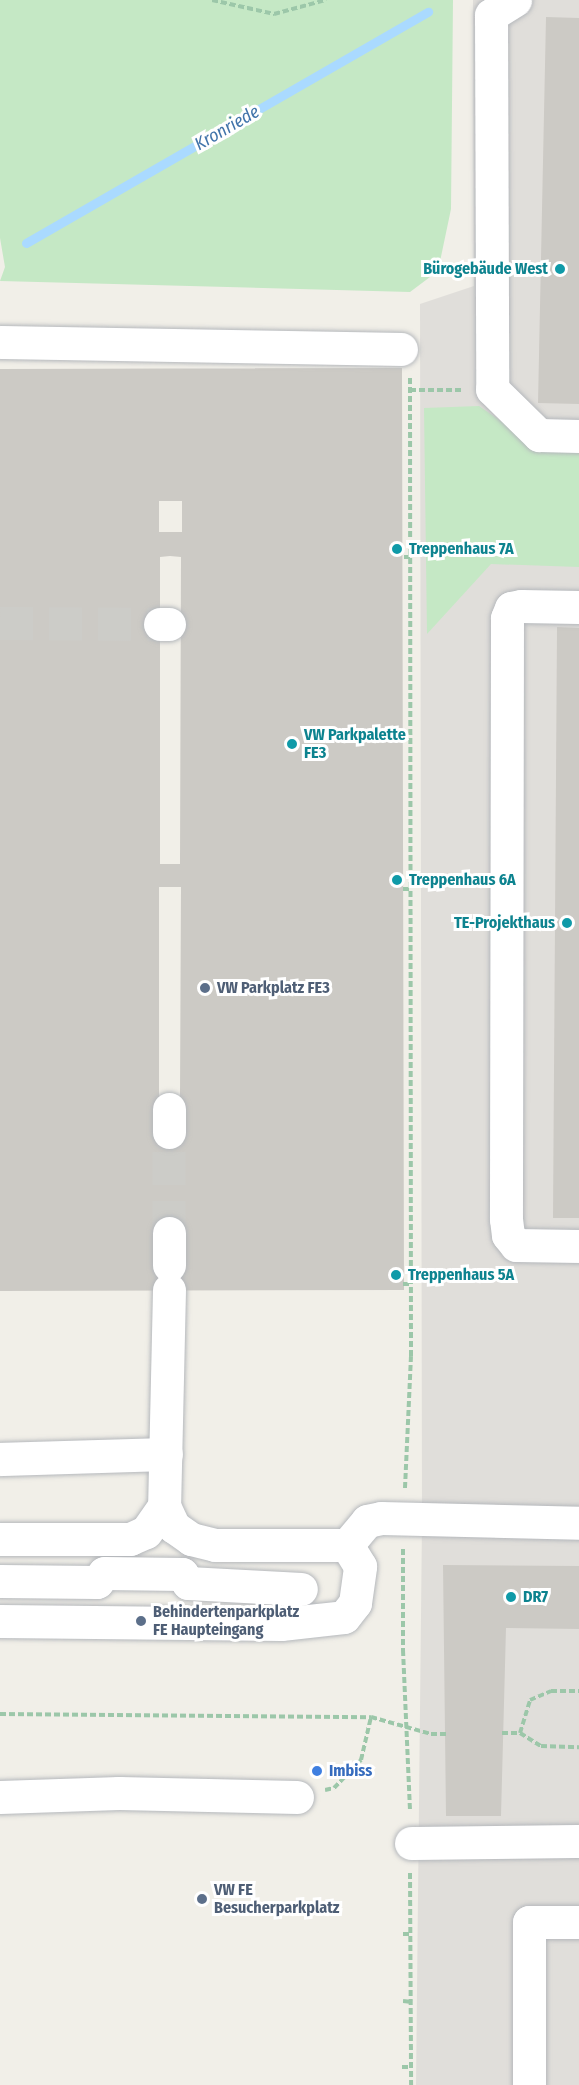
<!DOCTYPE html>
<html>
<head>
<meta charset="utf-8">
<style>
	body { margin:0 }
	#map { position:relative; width:579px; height:2085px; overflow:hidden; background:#f1efe8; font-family:"Fira Sans Condensed",sans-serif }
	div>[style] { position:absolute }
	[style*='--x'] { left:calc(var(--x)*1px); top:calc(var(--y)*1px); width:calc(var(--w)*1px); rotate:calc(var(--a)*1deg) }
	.industrial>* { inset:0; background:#e0deda }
	.green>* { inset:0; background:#c5e8c5 }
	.stream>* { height:9px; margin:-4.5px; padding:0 4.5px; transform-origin:4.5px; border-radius:4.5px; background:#aadaff }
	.building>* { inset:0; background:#cccac5 }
	.minor-tunnel>* { height:33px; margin-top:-16.5px; transform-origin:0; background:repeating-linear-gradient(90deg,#ccccc8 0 33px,transparent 0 49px) }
	.path>* { height:4px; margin-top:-2px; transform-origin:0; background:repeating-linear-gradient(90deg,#9cc7a9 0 6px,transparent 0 9px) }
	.roads { filter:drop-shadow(0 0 2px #b5b8bc) drop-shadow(0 0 2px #b5b8bc) }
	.minor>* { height:33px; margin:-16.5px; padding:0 16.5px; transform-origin:16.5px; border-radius:16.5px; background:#fff }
	.dots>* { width:16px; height:16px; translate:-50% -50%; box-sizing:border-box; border:3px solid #fff; border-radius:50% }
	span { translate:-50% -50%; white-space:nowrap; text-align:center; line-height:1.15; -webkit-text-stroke:6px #fff; paint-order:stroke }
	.culture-label { font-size:16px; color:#0d838f; font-weight:700 }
	.right { translate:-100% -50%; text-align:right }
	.left { translate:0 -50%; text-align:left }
	.service-label { font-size:16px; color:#4e5e75; font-weight:700 }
	.shop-label { font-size:16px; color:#366cbe; font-weight:700 }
	.water-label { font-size:18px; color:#4174aa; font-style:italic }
</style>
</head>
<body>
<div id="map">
	<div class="industrial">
		<div style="clip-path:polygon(473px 0,579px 0,579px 2085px,416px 2085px,422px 1522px,420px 304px,474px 286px)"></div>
	</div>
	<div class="green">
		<div style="clip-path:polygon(0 0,453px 0,451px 209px,438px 271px,410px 292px,0 281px,5px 267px,0 238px)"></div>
		<div style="clip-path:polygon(479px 406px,539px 447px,579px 448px,579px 567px,491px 564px,427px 634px,424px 408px)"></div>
	</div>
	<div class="stream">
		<div style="--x:26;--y:243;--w:464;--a:-29.9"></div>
	</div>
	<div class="building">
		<div style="clip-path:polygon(546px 17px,579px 18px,579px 404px,538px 403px)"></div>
		<div style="clip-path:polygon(evenodd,402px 368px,404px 1290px,0 1291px,0 369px,402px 368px,159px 501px,182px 501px,182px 532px,159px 532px,159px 501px,402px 368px,170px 556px,181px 557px,180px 864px,160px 864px,160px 557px,170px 556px,402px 368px,159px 887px,181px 887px,180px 1096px,159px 1096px,159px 887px)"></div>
		<div style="clip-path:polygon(557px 627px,579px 628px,579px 1218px,553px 1218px)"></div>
		<div style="clip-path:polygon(443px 1565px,579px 1566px,579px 1629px,506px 1628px,501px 1816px,446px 1816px)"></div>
		<div style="clip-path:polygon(321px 1764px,324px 1772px,312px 1777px,310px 1770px)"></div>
	</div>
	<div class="minor-tunnel">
		<div style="--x:0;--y:623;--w:160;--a:0.4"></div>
		<div style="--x:169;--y:1233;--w:101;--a:-90"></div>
	</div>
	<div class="path">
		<div style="--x:212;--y:0;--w:64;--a:12.7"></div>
		<div style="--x:274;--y:14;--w:54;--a:-15.1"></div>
		<div style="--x:410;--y:390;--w:51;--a:0"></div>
		<div style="--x:404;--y:557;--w:7;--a:0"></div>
		<div style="--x:403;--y:889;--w:8;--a:0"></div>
		<div style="--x:403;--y:1284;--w:8;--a:0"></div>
		<div style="--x:405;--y:1488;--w:132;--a:-87.4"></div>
		<div style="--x:411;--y:1356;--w:980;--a:-90.06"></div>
		<div style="--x:403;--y:1549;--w:101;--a:90"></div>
		<div style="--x:403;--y:1650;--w:161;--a:87.5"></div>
		<div style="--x:0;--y:1714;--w:371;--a:0.5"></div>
		<div style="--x:371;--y:1717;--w:62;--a:15.8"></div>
		<div style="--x:431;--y:1734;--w:15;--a:0"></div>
		<div style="--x:502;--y:1733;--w:18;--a:0"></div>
		<div style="--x:520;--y:1733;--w:25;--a:32"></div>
		<div style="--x:541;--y:1746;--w:38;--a:2"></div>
		<div style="--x:520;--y:1733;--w:34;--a:-73"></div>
		<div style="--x:530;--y:1700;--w:23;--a:-23"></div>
		<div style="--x:551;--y:1691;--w:28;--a:0"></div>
		<div style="--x:325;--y:1790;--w:9;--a:-13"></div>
		<div style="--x:334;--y:1788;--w:39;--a:-46"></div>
		<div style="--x:361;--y:1760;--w:44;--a:-76.9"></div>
		<div style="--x:410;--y:1873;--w:212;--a:89.7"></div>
		<div style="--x:403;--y:1934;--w:9;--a:0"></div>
		<div style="--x:403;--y:2001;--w:9;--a:6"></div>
		<div style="--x:402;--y:2067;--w:9;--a:0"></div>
	</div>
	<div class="roads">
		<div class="minor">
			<div style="--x:515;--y:0;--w:28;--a:148"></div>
			<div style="--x:491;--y:15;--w:374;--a:89.8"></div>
			<div style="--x:492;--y:389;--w:66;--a:44.4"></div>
			<div style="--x:539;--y:435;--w:40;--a:1.4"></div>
			<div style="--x:0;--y:342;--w:401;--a:1"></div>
			<div style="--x:579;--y:607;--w:58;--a:-179"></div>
			<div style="--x:521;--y:606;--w:10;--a:169"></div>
			<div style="--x:511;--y:608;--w:11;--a:112"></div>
			<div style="--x:507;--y:618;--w:601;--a:90.1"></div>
			<div style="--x:506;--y:1219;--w:16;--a:83"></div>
			<div style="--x:508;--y:1235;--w:13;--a:51"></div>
			<div style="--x:516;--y:1245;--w:63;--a:0.9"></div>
			<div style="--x:160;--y:624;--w:9;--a:0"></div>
			<div style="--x:169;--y:1132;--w:23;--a:-90"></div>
			<div style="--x:169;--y:1265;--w:32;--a:-90"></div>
			<div style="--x:169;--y:1290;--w:216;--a:91.3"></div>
			<div style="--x:164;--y:1506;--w:23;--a:65"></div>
			<div style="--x:174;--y:1527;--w:21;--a:35"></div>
			<div style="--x:191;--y:1539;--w:25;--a:14"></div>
			<div style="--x:215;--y:1545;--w:132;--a:0"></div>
			<div style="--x:347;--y:1545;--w:31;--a:-50"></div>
			<div style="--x:367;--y:1521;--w:14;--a:-12"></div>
			<div style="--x:381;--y:1518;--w:198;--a:1.4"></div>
			<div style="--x:0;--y:1459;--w:166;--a:-1.7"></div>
			<div style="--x:0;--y:1539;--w:130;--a:0"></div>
			<div style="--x:130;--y:1539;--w:17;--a:-24"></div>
			<div style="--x:146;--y:1532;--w:32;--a:-55"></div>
			<div style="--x:0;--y:1581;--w:97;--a:0.6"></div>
			<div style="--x:97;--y:1582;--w:11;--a:-52"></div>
			<div style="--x:104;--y:1573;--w:78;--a:0.7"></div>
			<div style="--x:182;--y:1574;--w:11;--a:56"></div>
			<div style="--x:188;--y:1583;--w:113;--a:3"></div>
			<div style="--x:0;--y:1621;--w:281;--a:0.6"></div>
			<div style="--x:281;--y:1624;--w:63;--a:-6.3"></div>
			<div style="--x:344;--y:1617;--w:18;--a:-52"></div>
			<div style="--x:355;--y:1603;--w:37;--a:-82"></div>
			<div style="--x:360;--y:1566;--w:25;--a:-122"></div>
			<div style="--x:0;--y:1797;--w:119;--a:-1.9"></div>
			<div style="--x:119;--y:1793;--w:178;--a:1.3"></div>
			<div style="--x:411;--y:1843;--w:168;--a:-0.7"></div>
			<div style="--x:529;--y:2085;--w:163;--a:-90"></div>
			<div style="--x:529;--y:1922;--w:50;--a:0"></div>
		</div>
	</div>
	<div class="dots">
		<div style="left:560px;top:269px;background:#0f9aa8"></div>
		<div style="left:397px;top:549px;background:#0f9aa8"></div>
		<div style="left:292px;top:744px;background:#0f9aa8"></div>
		<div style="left:397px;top:880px;background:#0f9aa8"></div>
		<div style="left:567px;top:923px;background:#0f9aa8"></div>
		<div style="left:205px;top:988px;background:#5c6f8a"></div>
		<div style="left:396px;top:1275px;background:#0f9aa8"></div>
		<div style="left:511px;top:1597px;background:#0f9aa8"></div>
		<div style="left:141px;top:1621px;background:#5c6f8a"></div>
		<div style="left:317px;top:1771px;background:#3f7fe0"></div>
		<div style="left:202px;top:1899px;background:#5c6f8a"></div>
	</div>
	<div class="culture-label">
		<span class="right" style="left:548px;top:269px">Bürogebäude West</span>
		<span class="left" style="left:409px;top:549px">Treppenhaus 7A</span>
		<span class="left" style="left:304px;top:744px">VW Parkpalette<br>FE3</span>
		<span class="left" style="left:409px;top:880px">Treppenhaus 6A</span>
		<span class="right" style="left:555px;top:923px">TE-Projekthaus</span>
		<span class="left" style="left:408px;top:1275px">Treppenhaus 5A</span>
		<span class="left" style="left:523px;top:1597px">DR7</span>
	</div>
	<div class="service-label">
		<span class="left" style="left:217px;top:988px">VW Parkplatz FE3</span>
		<span class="left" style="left:153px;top:1621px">Behindertenparkplatz<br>FE Haupteingang</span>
		<span class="left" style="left:214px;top:1899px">VW FE<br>Besucherparkplatz</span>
	</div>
	<div class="shop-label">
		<span class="left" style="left:329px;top:1771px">Imbiss</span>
	</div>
	<div class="water-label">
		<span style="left:227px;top:128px;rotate:-30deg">Kronriede</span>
	</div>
</div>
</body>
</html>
